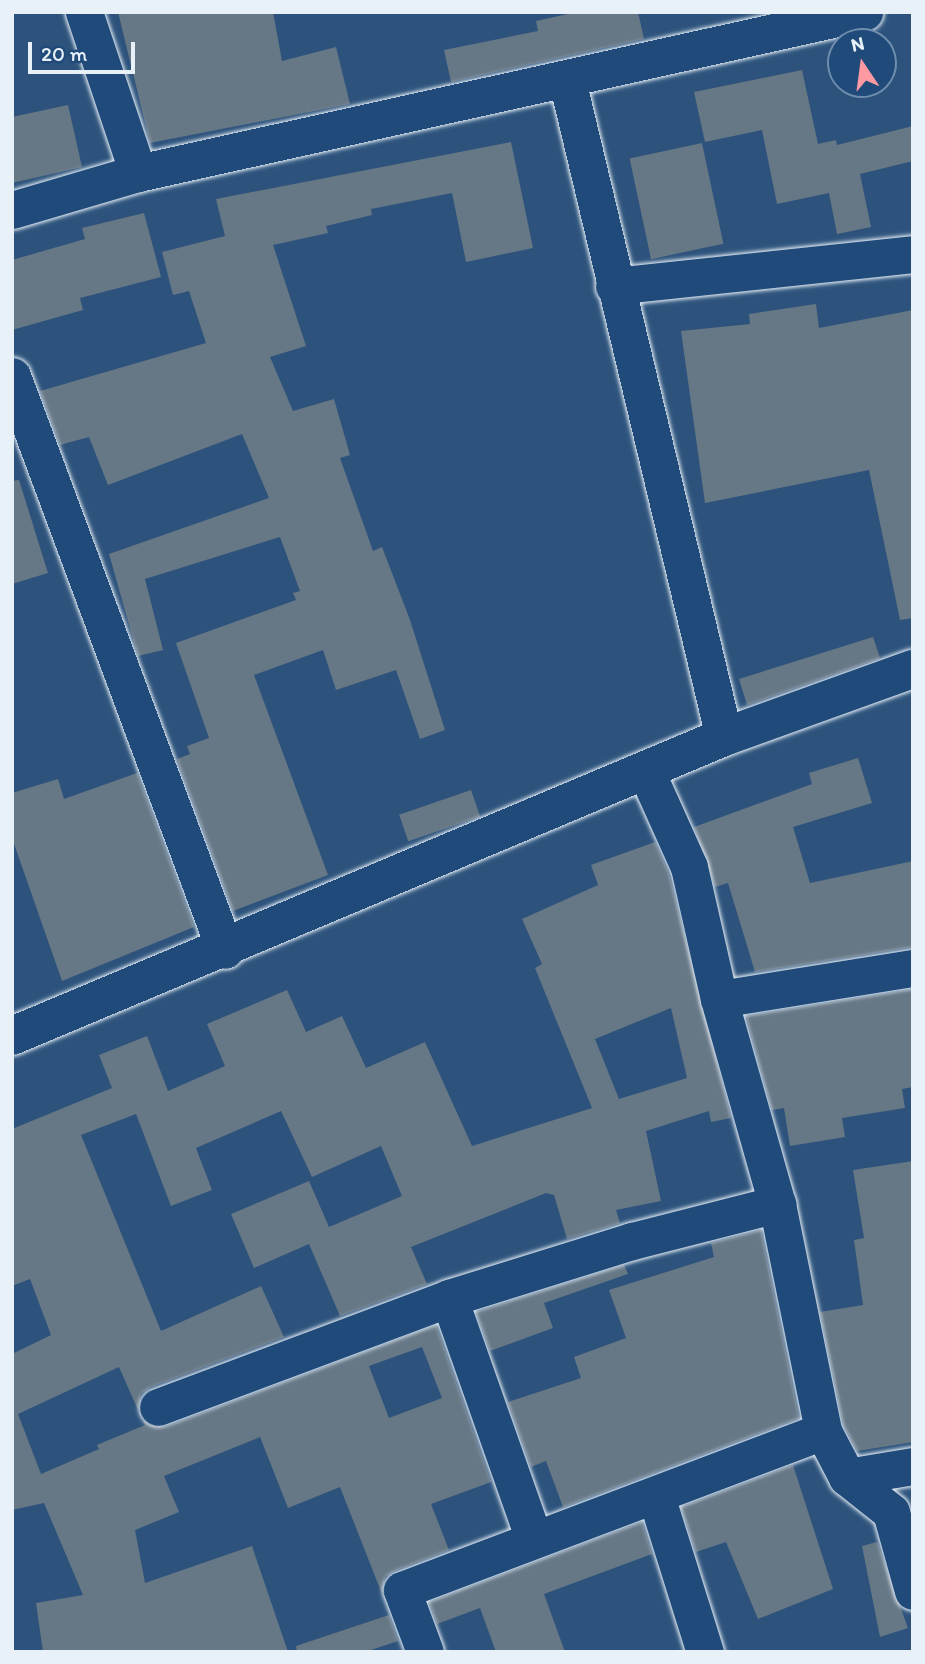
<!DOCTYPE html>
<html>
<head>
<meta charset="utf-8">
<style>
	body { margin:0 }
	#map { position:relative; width:925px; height:1664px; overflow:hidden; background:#2d537c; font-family:Itim,sans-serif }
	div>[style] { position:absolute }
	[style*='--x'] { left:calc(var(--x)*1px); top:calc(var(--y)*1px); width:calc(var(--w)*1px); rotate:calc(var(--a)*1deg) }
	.building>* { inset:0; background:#667786; transform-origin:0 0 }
	.roads { filter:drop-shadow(0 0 2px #e8f1f8) drop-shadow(0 0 2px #e8f1f8) }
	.street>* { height:37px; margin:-18.5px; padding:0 18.5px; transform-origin:18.5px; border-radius:18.5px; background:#1f4a7a }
	.secondary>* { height:38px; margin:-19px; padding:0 19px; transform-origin:19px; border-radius:19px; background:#1f4a7a }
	span { translate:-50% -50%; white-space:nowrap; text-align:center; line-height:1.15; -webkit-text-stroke:6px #1f4a7a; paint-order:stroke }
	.frame { position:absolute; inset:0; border:14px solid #e8f1f8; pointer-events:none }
	.north { position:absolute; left:827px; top:28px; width:70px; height:70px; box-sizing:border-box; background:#1f4a7a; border:2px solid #6f8dac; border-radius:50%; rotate:347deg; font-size:19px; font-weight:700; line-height:28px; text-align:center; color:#e8f1f8 }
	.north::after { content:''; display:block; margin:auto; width:24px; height:32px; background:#ff9aa2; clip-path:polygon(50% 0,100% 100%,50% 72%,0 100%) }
	.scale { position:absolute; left:28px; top:42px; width:107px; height:32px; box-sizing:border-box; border:4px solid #e8f1f8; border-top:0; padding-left:9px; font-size:21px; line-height:24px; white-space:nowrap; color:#e8f1f8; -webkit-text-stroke:5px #1f4a7a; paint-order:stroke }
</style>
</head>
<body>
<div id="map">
	<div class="building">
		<div style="clip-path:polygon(118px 12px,273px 12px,282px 61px,336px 47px,350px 104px,150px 143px)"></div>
		<div style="clip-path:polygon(577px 12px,638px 12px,644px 39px,451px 82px,444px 50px,538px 31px,536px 21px)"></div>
		<div style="clip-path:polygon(802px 70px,818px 144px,836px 140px,837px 145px,913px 126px,913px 161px,860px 174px,871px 227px,837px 234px,829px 193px,777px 204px,762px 130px,705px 142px,694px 92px)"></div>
		<div style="clip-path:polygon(68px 105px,82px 167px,12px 183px,12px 117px)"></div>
		<div style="clip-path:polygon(511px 142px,533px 248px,466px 262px,452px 193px,371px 209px,372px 215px,326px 226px,328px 233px,273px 245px,306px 346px,270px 357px,293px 411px,334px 399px,350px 455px,340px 458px,373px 551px,382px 547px,410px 620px,445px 730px,420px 739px,396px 670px,336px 690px,323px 650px,254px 675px,328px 875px,233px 911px,177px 759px,190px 754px,187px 746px,209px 738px,176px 643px,296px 600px,293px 593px,300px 591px,280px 537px,145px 579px,163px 650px,138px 656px,109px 554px,269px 498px,242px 434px,108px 485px,89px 437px,60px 445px,40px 391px,206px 343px,189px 291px,173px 295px,162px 252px,225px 236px,216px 199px)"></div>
		<div style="left:702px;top:143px;width:103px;height:74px;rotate:78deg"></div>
		<div style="clip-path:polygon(144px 213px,161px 277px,80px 298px,83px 310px,12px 330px,12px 260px,85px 239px,82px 228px)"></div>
		<div style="clip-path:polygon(816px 304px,819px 328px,913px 310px,913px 618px,900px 620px,869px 470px,705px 503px,681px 331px,750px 324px,749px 314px)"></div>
		<div style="clip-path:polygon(19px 480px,48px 573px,12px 584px,12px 481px)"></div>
		<div style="clip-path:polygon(873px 637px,880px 658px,747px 705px,739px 679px)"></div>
		<div style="clip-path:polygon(858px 758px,872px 803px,793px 827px,810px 883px,913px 861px,913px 947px,755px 972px,728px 883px,715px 887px,694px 827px,812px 784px,809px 773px)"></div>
		<div style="clip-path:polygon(137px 773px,194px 927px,62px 981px,12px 838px,12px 793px,58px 779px,64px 799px)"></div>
		<div style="left:471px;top:790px;width:28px;height:76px;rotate:71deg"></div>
		<div style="clip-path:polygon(evenodd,655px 842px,669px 874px,731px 1118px,711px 1122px,709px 1111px,646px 1131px,661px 1201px,616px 1210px,620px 1223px,567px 1239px,554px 1195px,546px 1193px,411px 1247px,427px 1284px,340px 1316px,309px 1244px,254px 1268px,231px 1214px,309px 1181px,329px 1227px,402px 1196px,381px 1146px,312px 1177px,281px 1111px,196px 1148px,212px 1190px,171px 1206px,136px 1114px,81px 1135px,161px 1331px,261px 1286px,284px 1337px,151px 1387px,141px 1394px,138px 1410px,119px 1367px,18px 1414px,41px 1474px,99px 1449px,97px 1445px,145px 1425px,143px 1421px,165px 1427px,436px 1325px,491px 1482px,431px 1504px,449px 1550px,394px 1571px,385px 1577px,382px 1594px,340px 1487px,288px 1508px,260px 1437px,164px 1476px,179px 1512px,135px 1530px,145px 1583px,252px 1546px,288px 1652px,43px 1652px,36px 1603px,83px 1595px,44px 1503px,12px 1510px,12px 1354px,51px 1335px,30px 1279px,12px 1286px,12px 1129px,112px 1088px,99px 1055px,147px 1036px,168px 1091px,225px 1066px,207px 1024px,287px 990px,306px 1032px,342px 1016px,366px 1068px,425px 1042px,472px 1146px,592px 1108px,535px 968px,542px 964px,522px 919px,598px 885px,591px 865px,655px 842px,671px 1008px,687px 1078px,619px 1099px,595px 1039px,671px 1008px,655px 842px,422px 1347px,442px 1398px,389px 1418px,369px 1366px,422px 1347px)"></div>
		<div style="clip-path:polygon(913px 989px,913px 1087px,902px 1089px,905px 1108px,842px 1118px,845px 1137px,790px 1146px,784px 1108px,772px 1110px,746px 1016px)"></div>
		<div style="clip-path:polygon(913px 1161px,913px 1442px,857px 1451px,843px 1424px,820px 1312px,863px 1305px,854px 1240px,864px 1238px,853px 1170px)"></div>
		<div style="clip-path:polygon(761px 1230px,799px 1418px,563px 1507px,546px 1461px,531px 1467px,508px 1402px,581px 1378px,574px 1357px,626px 1338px,609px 1290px,714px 1257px,711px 1243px)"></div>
		<div style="clip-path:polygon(624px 1265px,628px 1274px,544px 1303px,553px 1328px,490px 1351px,476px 1312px)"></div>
		<div style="clip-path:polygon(793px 1465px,833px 1589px,758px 1619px,726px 1542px,696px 1552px,681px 1507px)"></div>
		<div style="clip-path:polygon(642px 1522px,652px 1554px,544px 1594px,565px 1652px,496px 1652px,480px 1608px,437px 1624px,429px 1602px)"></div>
		<div style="clip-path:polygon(877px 1542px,908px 1628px,880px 1637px,862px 1546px)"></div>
		<div style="clip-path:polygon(389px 1615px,398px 1641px,365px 1652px,297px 1652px,296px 1646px)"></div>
	</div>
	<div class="roads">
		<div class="street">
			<div style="--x:84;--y:12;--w:170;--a:71.5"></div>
			<div style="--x:567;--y:80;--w:675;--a:76.56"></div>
			<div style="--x:12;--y:210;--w:131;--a:-16.4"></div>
			<div style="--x:138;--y:173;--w:744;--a:-12.5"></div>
			<div style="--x:614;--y:286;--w:301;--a:-6.1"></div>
			<div style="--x:12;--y:376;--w:612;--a:69.64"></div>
			<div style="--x:645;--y:769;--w:107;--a:65.8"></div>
			<div style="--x:689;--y:867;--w:135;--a:77.2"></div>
			<div style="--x:719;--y:999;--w:213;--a:74.2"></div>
			<div style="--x:777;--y:1204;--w:232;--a:78.5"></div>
			<div style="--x:823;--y:1431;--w:52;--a:62.4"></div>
			<div style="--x:847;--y:1477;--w:56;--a:38.5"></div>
			<div style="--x:891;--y:1512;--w:82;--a:74.4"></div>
			<div style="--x:719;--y:999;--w:196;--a:-9.1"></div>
			<div style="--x:449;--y:1298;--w:253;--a:70.6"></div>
			<div style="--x:158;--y:1407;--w:311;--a:-20.5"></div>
			<div style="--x:449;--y:1298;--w:192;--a:-17.3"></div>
			<div style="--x:632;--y:1241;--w:150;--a:-14.3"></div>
			<div style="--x:847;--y:1477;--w:67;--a:-9.5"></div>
			<div style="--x:656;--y:1496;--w:164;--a:72.6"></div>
			<div style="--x:425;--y:1652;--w:66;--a:-110.4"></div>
			<div style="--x:402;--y:1590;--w:450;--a:-20.7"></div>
		</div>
		<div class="secondary">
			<div style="--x:12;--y:1036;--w:772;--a:-22.78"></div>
			<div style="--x:724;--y:737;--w:201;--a:-19.8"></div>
		</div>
	</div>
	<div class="frame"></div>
	<div class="north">N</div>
	<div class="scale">20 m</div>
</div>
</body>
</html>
